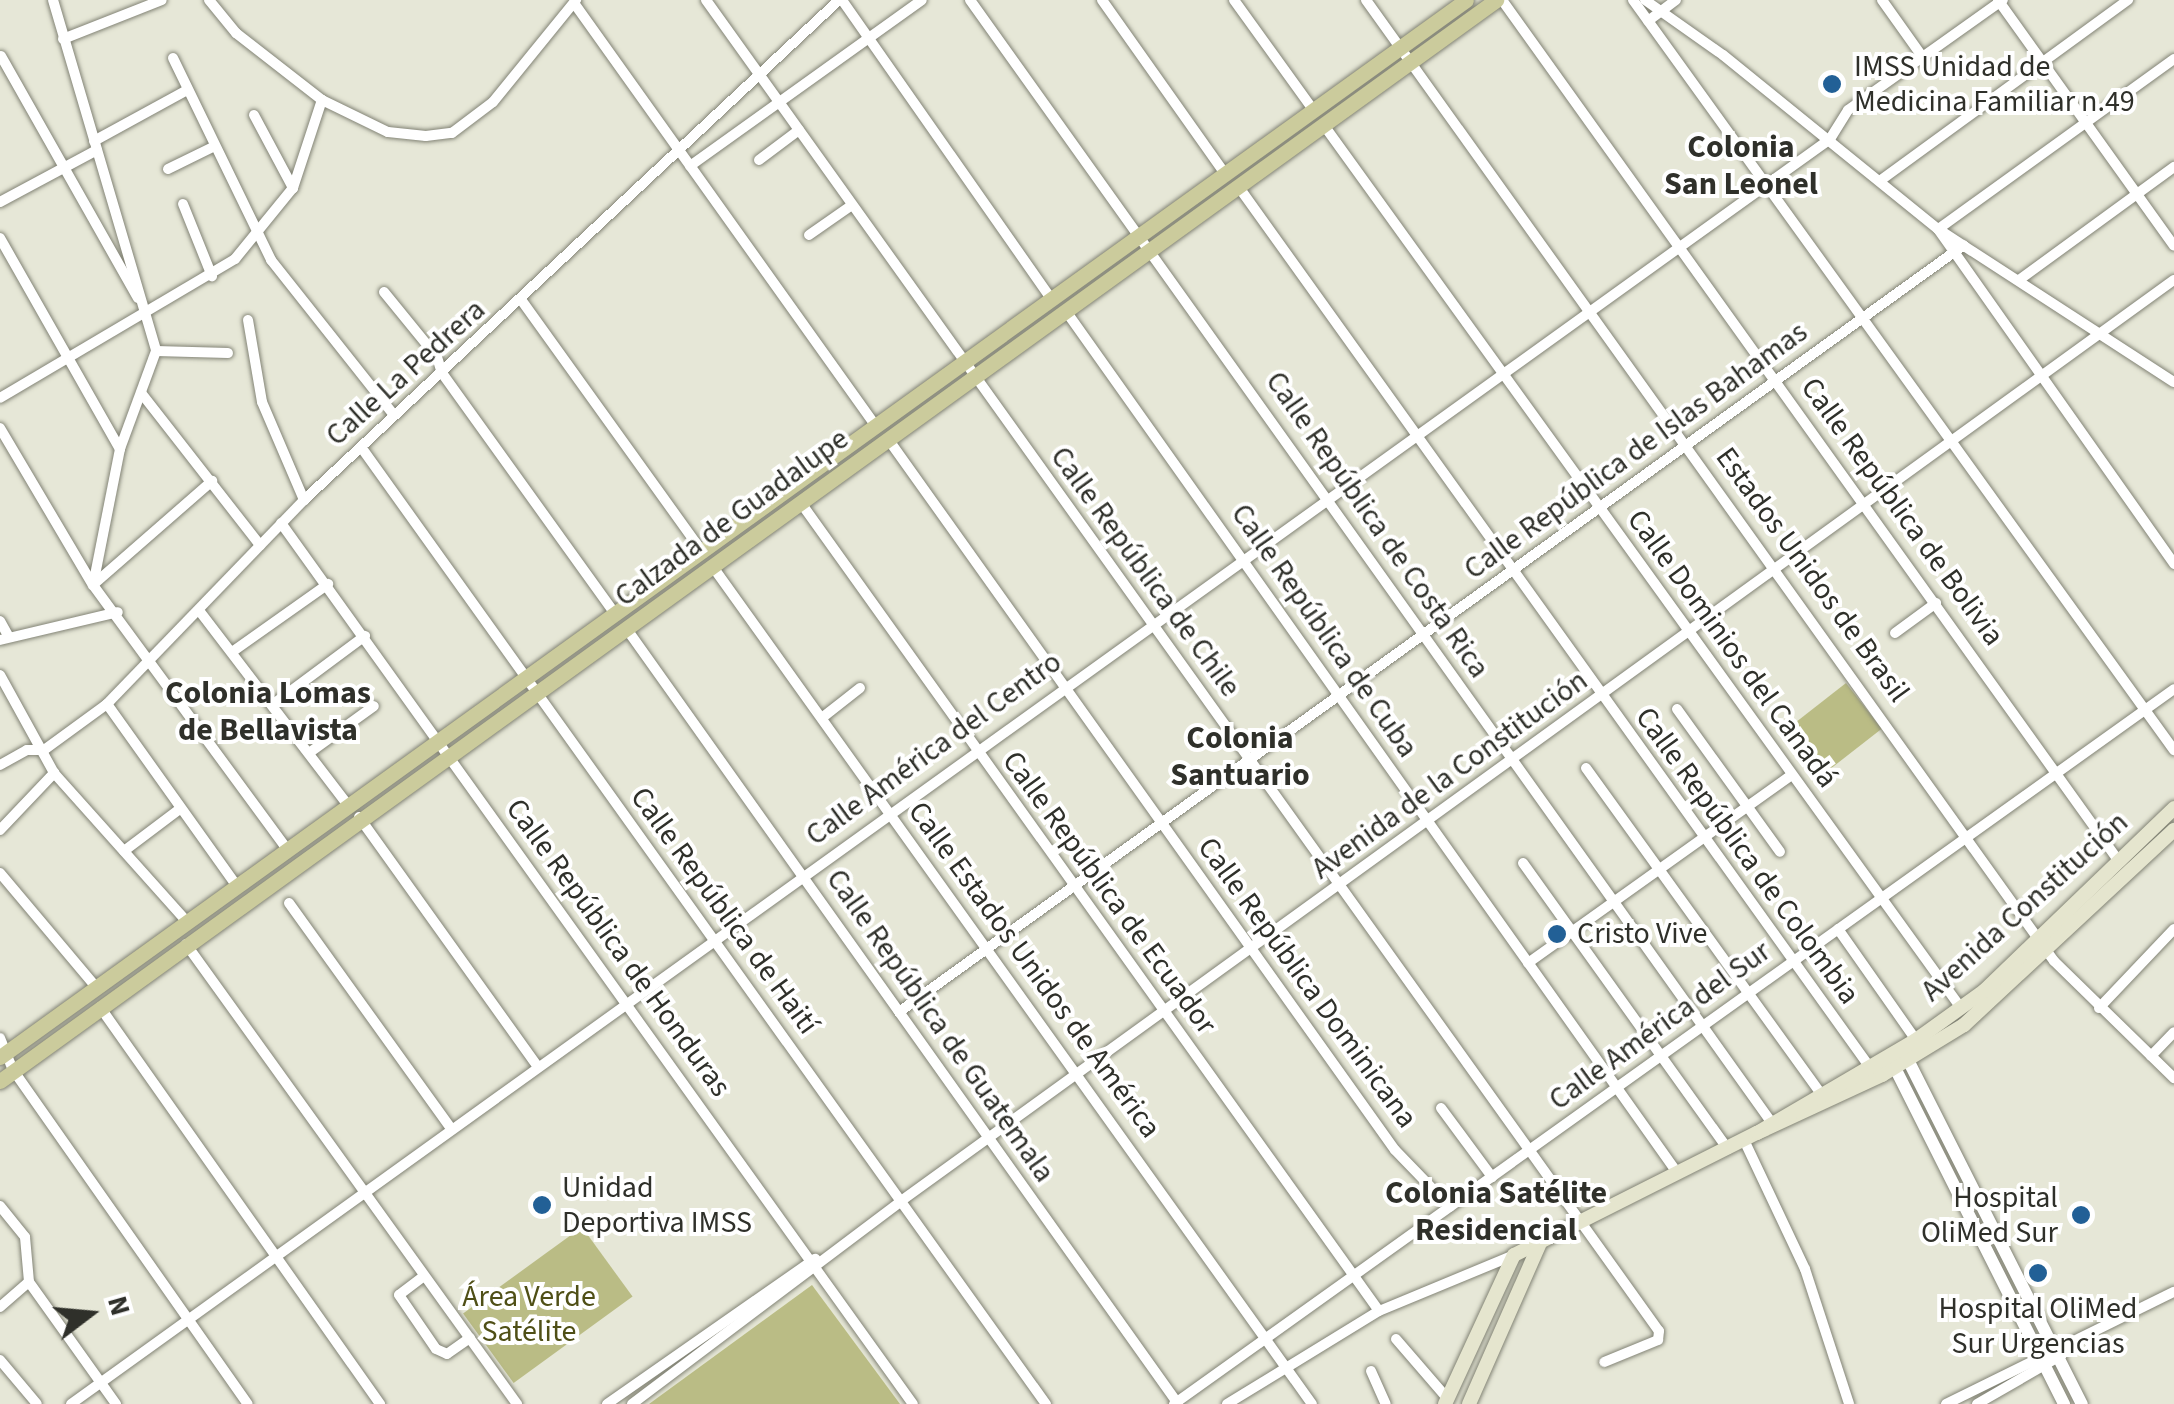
<!DOCTYPE html>
<html>
<head>
<meta charset="utf-8">
<style>
	body { margin:0 }
	#map { position:relative; width:2174px; height:1404px; overflow:hidden; background:#e6e7d7; font-family:"Source Sans 3",sans-serif }
	div>[style] { position:absolute }
	[style*='--x'] { left:calc(var(--x)*1px); top:calc(var(--y)*1px); width:calc(var(--w)*1px); rotate:calc(var(--a)*1deg) }
	.green>* { inset:0; background:#babc85; transform-origin:0 0 }
	.roads { filter:drop-shadow(0 0 2px #828375) drop-shadow(0 0 2px #828375) }
	.minor>* { height:10px; margin:-5px; padding:0 5px; transform-origin:5px; border-radius:5px; background:#fff }
	.tertiary>* { height:12px; margin:-6px; padding:0 6px; transform-origin:6px; border-radius:6px; background:#fff }
	.secondary>* { height:14px; margin:-7px; padding:0 7px; transform-origin:7px; border-radius:7px; background:#e5e5ce }
	.primary>* { height:15px; margin:-7.5px; padding:0 7.5px; transform-origin:7.5px; border-radius:7.5px; background:#cbcb9c }
	.dots>* { width:28px; height:28px; translate:-50% -50%; box-sizing:border-box; border:5px solid #fff; border-radius:50% }
	span { translate:-50% -50%; white-space:nowrap; text-align:center; line-height:1.15; -webkit-text-stroke:8px #fff; paint-order:stroke }
	.poi-label { font-size:30px; color:#2f302a }
	.left { translate:0 -50%; text-align:left }
	.right { translate:-100% -50%; text-align:right }
	.street-label { font-size:30px; color:#2f302a }
	.park-label { font-size:30px; color:#4f4f16 }
	.neighbourhood-label { font-size:32px; color:#2f302a; font-weight:700 }
	.north { position:absolute; left:40px; top:1264px; width:100px; height:100px; -webkit-text-stroke:8px #fff; paint-order:stroke; rotate:74deg; font-size:28px; font-weight:700; line-height:40px; text-align:center; color:#2f302a }
	.north::after { content:''; display:block; margin:auto; width:35px; height:45px; background:#2f302a; clip-path:polygon(50% 0,100% 100%,50% 72%,0 100%) }
</style>
</head>
<body>
<div id="map">
	<div class="green">
		<div style="left:1846px;top:683px;width:58px;height:84px;rotate:52deg"></div>
		<div style="left:582px;top:1227px;width:86px;height:147px;rotate:54deg"></div>
		<div style="clip-path:polygon(812px 1285px,900px 1404px,649px 1404px)"></div>
	</div>
	<div class="roads">
		<div class="minor">
			<div style="--x:53;--y:0;--w:366;--a:73.6"></div>
			<div style="--x:156;--y:351;--w:104;--a:110.2"></div>
			<div style="--x:120;--y:449;--w:139;--a:101.2"></div>
			<div style="--x:209;--y:0;--w:43;--a:50.7"></div>
			<div style="--x:236;--y:33;--w:109;--a:37.9"></div>
			<div style="--x:322;--y:100;--w:73;--a:25.9"></div>
			<div style="--x:388;--y:132;--w:38;--a:6"></div>
			<div style="--x:426;--y:136;--w:26;--a:-7"></div>
			<div style="--x:452;--y:133;--w:51;--a:-37.1"></div>
			<div style="--x:493;--y:102;--w:132;--a:-50.9"></div>
			<div style="--x:706;--y:0;--w:1637;--a:54.4"></div>
			<div style="--x:1659;--y:1331;--w:9;--a:96"></div>
			<div style="--x:1658;--y:1340;--w:58;--a:157.8"></div>
			<div style="--x:842;--y:0;--w:363;--a:55"></div>
			<div style="--x:970;--y:0;--w:1384;--a:54.47"></div>
			<div style="--x:1102;--y:0;--w:214;--a:54.7"></div>
			<div style="--x:1234;--y:0;--w:137;--a:54.2"></div>
			<div style="--x:1366;--y:0;--w:1182;--a:54.4"></div>
			<div style="--x:2054;--y:961;--w:168;--a:44.3"></div>
			<div style="--x:1502;--y:0;--w:1058;--a:54.39"></div>
			<div style="--x:1633;--y:0;--w:925;--a:54.2"></div>
			<div style="--x:1645;--y:0;--w:95;--a:35.2"></div>
			<div style="--x:1723;--y:55;--w:277;--a:39"></div>
			<div style="--x:1938;--y:229;--w:281;--a:33"></div>
			<div style="--x:1882;--y:0;--w:72;--a:54.6"></div>
			<div style="--x:1998;--y:0;--w:302;--a:54.4"></div>
			<div style="--x:574;--y:3;--w:518;--a:54.5"></div>
			<div style="--x:1648;--y:21;--w:35;--a:-37"></div>
			<div style="--x:63;--y:39;--w:106;--a:-21.5"></div>
			<div style="--x:1;--y:56;--w:278;--a:60.5"></div>
			<div style="--x:173;--y:58;--w:225;--a:64.1"></div>
			<div style="--x:271;--y:260;--w:198;--a:51.6"></div>
			<div style="--x:2174;--y:59;--w:291;--a:144.2"></div>
			<div style="--x:1938;--y:229;--w:410;--a:54.8"></div>
			<div style="--x:254;--y:115;--w:83;--a:61.9"></div>
			<div style="--x:1323;--y:124;--w:1090;--a:54.18"></div>
			<div style="--x:94;--y:141;--w:106;--a:-28.7"></div>
			<div style="--x:759;--y:160;--w:50;--a:-36.9"></div>
			<div style="--x:690;--y:166;--w:285;--a:-35.6"></div>
			<div style="--x:168;--y:169;--w:52;--a:-26.1"></div>
			<div style="--x:1881;--y:180;--w:306;--a:-36.1"></div>
			<div style="--x:1238;--y:186;--w:1083;--a:54.36"></div>
			<div style="--x:0;--y:202;--w:110;--a:-28.2"></div>
			<div style="--x:183;--y:204;--w:78;--a:68.1"></div>
			<div style="--x:809;--y:235;--w:52;--a:-34.9"></div>
			<div style="--x:0;--y:238;--w:243;--a:60.4"></div>
			<div style="--x:2019;--y:280;--w:192;--a:-36.1"></div>
			<div style="--x:384;--y:292;--w:84;--a:50.8"></div>
			<div style="--x:437;--y:357;--w:17;--a:73"></div>
			<div style="--x:442;--y:373;--w:294;--a:54.3"></div>
			<div style="--x:522;--y:301;--w:307;--a:54.3"></div>
			<div style="--x:1068;--y:314;--w:1054;--a:54.65"></div>
			<div style="--x:248;--y:320;--w:83;--a:80.3"></div>
			<div style="--x:262;--y:402;--w:107;--a:66.8"></div>
			<div style="--x:156;--y:351;--w:72;--a:1.6"></div>
			<div style="--x:142;--y:394;--w:192;--a:52"></div>
			<div style="--x:0;--y:398;--w:273;--a:-30.6"></div>
			<div style="--x:235;--y:259;--w:92;--a:-50.8"></div>
			<div style="--x:293;--y:188;--w:93;--a:-71.8"></div>
			<div style="--x:0;--y:428;--w:182;--a:59.4"></div>
			<div style="--x:93;--y:585;--w:326;--a:53.7"></div>
			<div style="--x:888;--y:439;--w:873;--a:54.51"></div>
			<div style="--x:1395;--y:1150;--w:79;--a:46"></div>
			<div style="--x:361;--y:447;--w:1177;--a:54.41"></div>
			<div style="--x:801;--y:503;--w:993;--a:54.42"></div>
			<div style="--x:281;--y:523;--w:1084;--a:54.35"></div>
			<div style="--x:713;--y:567;--w:1029;--a:54.41"></div>
			<div style="--x:94;--y:584;--w:157;--a:-41.1"></div>
			<div style="--x:201;--y:613;--w:240;--a:52.6"></div>
			<div style="--x:0;--y:621;--w:18;--a:61"></div>
			<div style="--x:626;--y:628;--w:952;--a:54.57"></div>
			<div style="--x:1895;--y:633;--w:51;--a:-36.2"></div>
			<div style="--x:0;--y:640;--w:121;--a:-13.3"></div>
			<div style="--x:232;--y:652;--w:118;--a:-35.3"></div>
			<div style="--x:0;--y:675;--w:112;--a:61.1"></div>
			<div style="--x:54;--y:773;--w:200;--a:48.2"></div>
			<div style="--x:107;--y:704;--w:222;--a:54.5"></div>
			<div style="--x:272;--y:705;--w:116;--a:-36.6"></div>
			<div style="--x:1677;--y:709;--w:176;--a:54.2"></div>
			<div style="--x:823;--y:717;--w:47;--a:-38.1"></div>
			<div style="--x:309;--y:753;--w:80;--a:-35.9"></div>
			<div style="--x:0;--y:765;--w:31;--a:-29"></div>
			<div style="--x:27;--y:750;--w:17;--a:0"></div>
			<div style="--x:44;--y:750;--w:78;--a:-36.1"></div>
			<div style="--x:107;--y:704;--w:284;--a:-46"></div>
			<div style="--x:304;--y:500;--w:732;--a:-43.06"></div>
			<div style="--x:1586;--y:768;--w:400;--a:54.2"></div>
			<div style="--x:359;--y:817;--w:304;--a:54.4"></div>
			<div style="--x:0;--y:830;--w:79;--a:-46.5"></div>
			<div style="--x:124;--y:851;--w:71;--a:-37"></div>
			<div style="--x:1523;--y:863;--w:352;--a:54.4"></div>
			<div style="--x:0;--y:873;--w:149;--a:49.9"></div>
			<div style="--x:289;--y:903;--w:274;--a:54.3"></div>
			<div style="--x:1838;--y:929;--w:136;--a:54.9"></div>
			<div style="--x:186;--y:944;--w:567;--a:54.26"></div>
			<div style="--x:1528;--y:963;--w:324;--a:-35.5"></div>
			<div style="--x:100;--y:1007;--w:486;--a:54.8"></div>
			<div style="--x:2099;--y:1008;--w:109;--a:-46.5"></div>
			<div style="--x:899;--y:1012;--w:1312;--a:-35.76"></div>
			<div style="--x:0;--y:1038;--w:35;--a:68"></div>
			<div style="--x:13;--y:1070;--w:408;--a:54.9"></div>
			<div style="--x:2151;--y:1056;--w:33;--a:-46"></div>
			<div style="--x:1441;--y:1108;--w:86;--a:53.5"></div>
			<div style="--x:1744;--y:1140;--w:143;--a:64.7"></div>
			<div style="--x:1805;--y:1269;--w:142;--a:71.9"></div>
			<div style="--x:0;--y:1206;--w:40;--a:51"></div>
			<div style="--x:25;--y:1237;--w:45;--a:84.9"></div>
			<div style="--x:29;--y:1282;--w:150;--a:54.5"></div>
			<div style="--x:424;--y:1276;--w:31;--a:143"></div>
			<div style="--x:399;--y:1295;--w:65;--a:55.6"></div>
			<div style="--x:436;--y:1349;--w:12;--a:24"></div>
			<div style="--x:447;--y:1354;--w:28;--a:-35"></div>
			<div style="--x:0;--y:1307;--w:38;--a:-41"></div>
			<div style="--x:1396;--y:1339;--w:78;--a:49.2"></div>
			<div style="--x:0;--y:1360;--w:57;--a:49.9"></div>
			<div style="--x:1371;--y:1371;--w:36;--a:66"></div>
			<div style="--x:71;--y:1404;--w:2167;--a:-35.72"></div>
			<div style="--x:1830;--y:139;--w:34;--a:-58"></div>
			<div style="--x:1848;--y:110;--w:190;--a:-35.4"></div>
			<div style="--x:607;--y:1404;--w:254;--a:-34.9"></div>
			<div style="--x:632;--y:1404;--w:337;--a:-37"></div>
			<div style="--x:901;--y:1201;--w:1571;--a:-35.89"></div>
			<div style="--x:1174;--y:1404;--w:1229;--a:-35.56"></div>
			<div style="--x:1227;--y:1404;--w:178;--a:-31.5"></div>
			<div style="--x:1379;--y:1311;--w:146;--a:-22.5"></div>
			<div style="--x:1946;--y:1404;--w:254;--a:-26.2"></div>
			<div style="--x:1977;--y:1404;--w:98;--a:-30"></div>
		</div>
		<div class="tertiary">
			<div style="--x:1905;--y:1054;--w:392;--a:63.2"></div>
			<div style="--x:1892;--y:1062;--w:383;--a:63.3"></div>
		</div>
		<div class="secondary">
			<div style="--x:1757;--y:1133;--w:138;--a:-24.9"></div>
			<div style="--x:1882;--y:1075;--w:96;--a:-31.4"></div>
			<div style="--x:1964;--y:1025;--w:287;--a:-42.9"></div>
			<div style="--x:1445;--y:1404;--w:164;--a:-65.2"></div>
			<div style="--x:1514;--y:1255;--w:272;--a:-26.7"></div>
			<div style="--x:1757;--y:1133;--w:184;--a:-30.3"></div>
			<div style="--x:1916;--y:1040;--w:84;--a:-35.8"></div>
			<div style="--x:1984;--y:991;--w:264;--a:-43.9"></div>
			<div style="--x:1469;--y:1404;--w:178;--a:-66.2"></div>
		</div>
		<div class="primary">
			<div style="--x:0;--y:1057;--w:1807;--a:-35.79"></div>
			<div style="--x:0;--y:1081;--w:1846;--a:-35.85"></div>
		</div>
	</div>
	<div class="dots">
		<div style="left:1832px;top:84px;background:#226096"></div>
		<div style="left:1557px;top:934px;background:#226096"></div>
		<div style="left:542px;top:1205px;background:#226096"></div>
		<div style="left:2081px;top:1215px;background:#226096"></div>
		<div style="left:2038px;top:1273px;background:#226096"></div>
	</div>
	<div class="poi-label">
		<span class="left" style="left:1854px;top:84px">IMSS Unidad de<br>Medicina Familiar n.49</span>
		<span class="left" style="left:1577px;top:934px">Cristo Vive</span>
		<span class="left" style="left:562px;top:1205px">Unidad<br>Deportiva IMSS</span>
		<span class="right" style="left:2058px;top:1215px">Hospital<br>OliMed Sur</span>
		<span style="left:2038px;top:1326px">Hospital OliMed<br>Sur Urgencias</span>
	</div>
	<div class="street-label">
		<span style="left:406px;top:373px;rotate:-42deg">Calle La Pedrera</span>
		<span style="left:1636px;top:451px;rotate:-36deg">Calle República de Islas Bahamas</span>
		<span style="left:1902px;top:512px;rotate:54deg">Calle República de Bolivia</span>
		<span style="left:732px;top:518px;rotate:-36deg">Calzada de Guadalupe</span>
		<span style="left:1377px;top:525px;rotate:55deg">Calle República de Costa Rica</span>
		<span style="left:1145px;top:572px;rotate:54deg">Calle República de Chile</span>
		<span style="left:1812px;top:575px;rotate:54deg">Estados Unidos de Brasil</span>
		<span style="left:1324px;top:631px;rotate:55deg">Calle República de Cuba</span>
		<span style="left:1732px;top:649px;rotate:54deg">Calle Dominios del Canadá</span>
		<span style="left:934px;top:749px;rotate:-36deg">Calle América del Centro</span>
		<span style="left:1450px;top:775px;rotate:-36deg">Avenida de la Constitución</span>
		<span style="left:1747px;top:856px;rotate:54deg">Calle República de Colombia</span>
		<span style="left:1109px;top:893px;rotate:54deg">Calle República de Ecuador</span>
		<span style="left:2025px;top:907px;rotate:-42deg">Avenida Constitución</span>
		<span style="left:724px;top:911px;rotate:54deg">Calle República de Haití</span>
		<span style="left:618px;top:948px;rotate:54deg">Calle República de Honduras</span>
		<span style="left:1034px;top:970px;rotate:54deg">Calle Estados Unidos de América</span>
		<span style="left:1307px;top:983px;rotate:54deg">Calle República Dominicana</span>
		<span style="left:940px;top:1026px;rotate:55deg">Calle República de Guatemala</span>
		<span style="left:1660px;top:1026px;rotate:-36deg">Calle América del Sur</span>
	</div>
	<div class="park-label">
		<span style="left:529px;top:1314px">Área Verde<br>Satélite</span>
	</div>
	<div class="neighbourhood-label">
		<span style="left:1741px;top:166px">Colonia<br>San Leonel</span>
		<span style="left:268px;top:712px">Colonia Lomas<br>de Bellavista</span>
		<span style="left:1240px;top:757px">Colonia<br>Santuario</span>
		<span style="left:1496px;top:1212px">Colonia Satélite<br>Residencial</span>
	</div>
	<div class="north">N</div>
</div>
</body>
</html>
